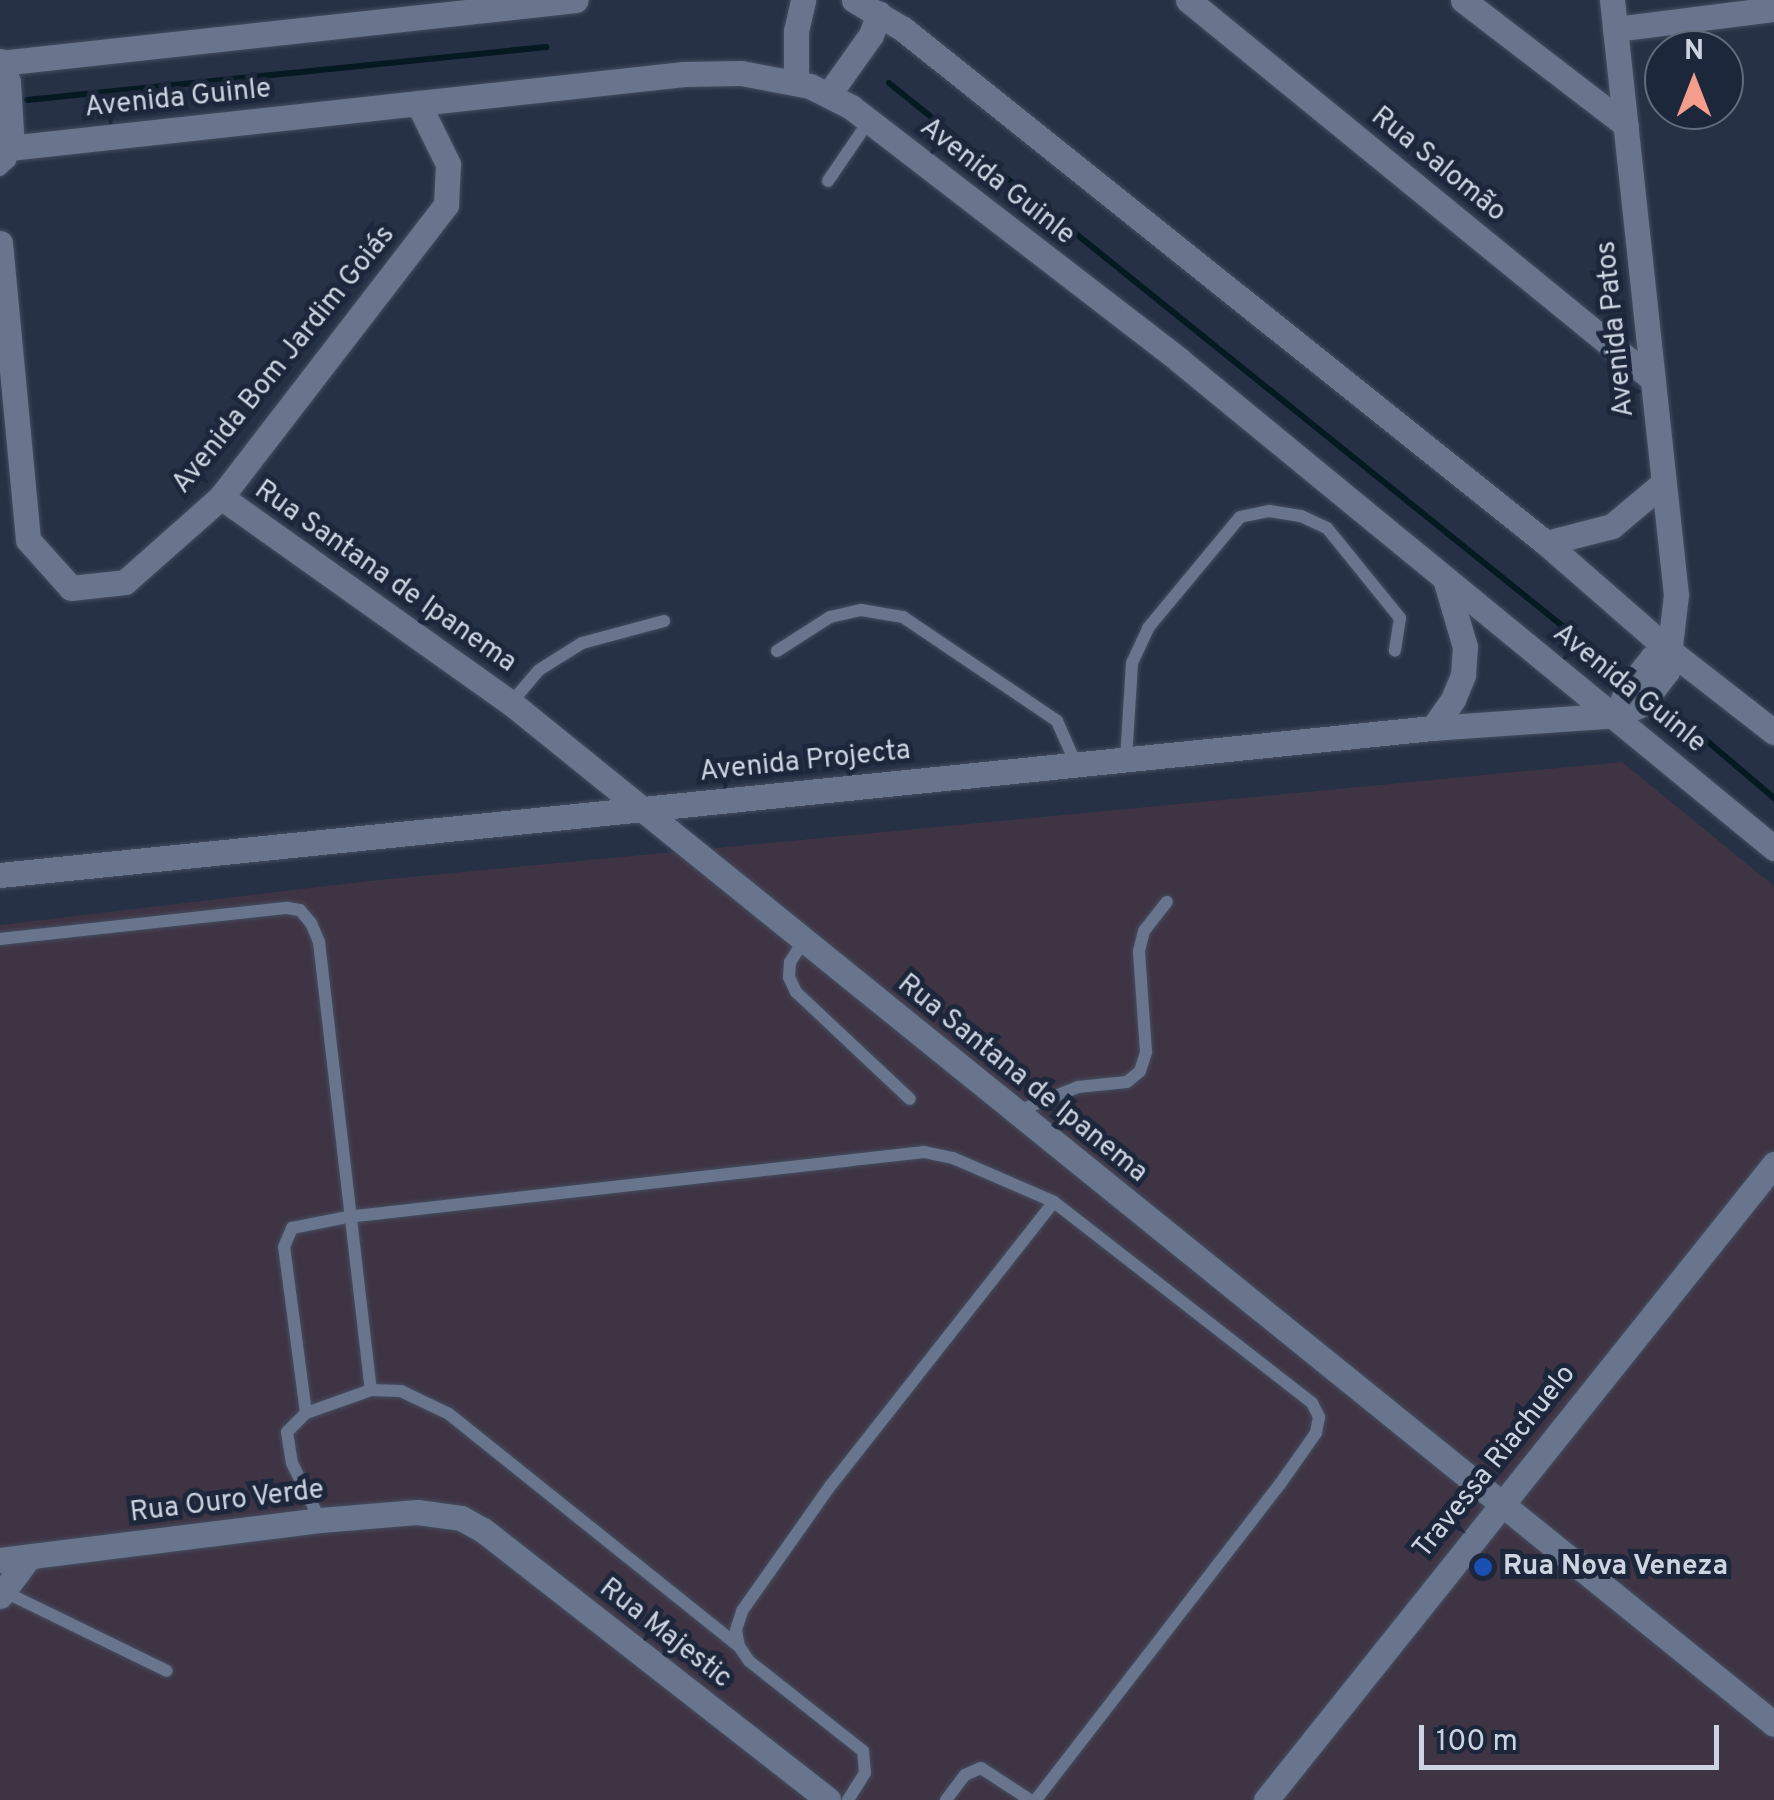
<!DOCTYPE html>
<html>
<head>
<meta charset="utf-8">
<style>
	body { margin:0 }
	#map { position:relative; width:1774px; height:1800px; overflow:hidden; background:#263146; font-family:Overpass,sans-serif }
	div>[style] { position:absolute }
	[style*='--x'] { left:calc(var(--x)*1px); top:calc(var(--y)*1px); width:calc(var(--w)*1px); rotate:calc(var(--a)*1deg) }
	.industrial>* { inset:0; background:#3f3444 }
	.stream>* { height:6px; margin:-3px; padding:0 3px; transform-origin:3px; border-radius:3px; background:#051920 }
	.roads { filter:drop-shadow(0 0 2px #444d5f) drop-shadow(0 0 2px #444d5f) }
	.service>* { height:12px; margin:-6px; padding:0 6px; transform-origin:6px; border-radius:6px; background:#68758d }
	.minor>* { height:25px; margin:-12.5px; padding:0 12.5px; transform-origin:12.5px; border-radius:12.5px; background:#68758d }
	.tertiary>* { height:25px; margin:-12.5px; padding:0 12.5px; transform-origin:12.5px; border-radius:12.5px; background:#68758d }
	.dots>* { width:28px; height:28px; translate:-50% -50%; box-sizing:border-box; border:5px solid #1d273b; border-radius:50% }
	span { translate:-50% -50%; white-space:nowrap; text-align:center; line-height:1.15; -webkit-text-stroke:10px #1d273b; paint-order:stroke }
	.street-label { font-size:28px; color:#cdd4e1 }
	.poi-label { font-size:28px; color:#cdd4e1; font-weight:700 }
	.left { translate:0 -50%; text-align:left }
	.north { position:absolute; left:1644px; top:30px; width:100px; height:100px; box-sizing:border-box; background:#1d273b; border:2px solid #636c7d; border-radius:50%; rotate:0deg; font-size:28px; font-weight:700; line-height:40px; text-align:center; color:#cdd4e1 }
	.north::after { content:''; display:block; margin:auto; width:35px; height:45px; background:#f49d8c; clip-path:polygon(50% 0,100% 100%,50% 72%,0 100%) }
	.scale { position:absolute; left:1419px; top:1725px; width:300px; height:45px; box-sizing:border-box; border:5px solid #cdd4e1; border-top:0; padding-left:12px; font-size:30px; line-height:35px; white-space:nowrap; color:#cdd4e1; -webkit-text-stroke:8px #1d273b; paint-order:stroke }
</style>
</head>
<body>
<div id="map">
	<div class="industrial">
		<div style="clip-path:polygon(1622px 762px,1774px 886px,1774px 1800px,0 1800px,0 925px,369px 881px)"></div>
	</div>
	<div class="stream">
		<div style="--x:889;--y:83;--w:902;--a:38.88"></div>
		<div style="--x:27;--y:100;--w:522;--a:-5.83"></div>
		<div style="--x:1660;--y:701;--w:150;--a:40.4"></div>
	</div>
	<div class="roads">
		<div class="service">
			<div style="--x:0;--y:170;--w:13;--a:-42"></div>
			<div style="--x:10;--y:161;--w:13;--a:-81"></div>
			<div style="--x:828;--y:181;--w:73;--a:-55.7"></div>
			<div style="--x:777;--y:651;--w:63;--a:-32.7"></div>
			<div style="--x:830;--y:617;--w:32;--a:-13"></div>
			<div style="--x:861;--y:610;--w:43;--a:9.5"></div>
			<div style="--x:903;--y:617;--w:186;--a:34"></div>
			<div style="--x:1057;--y:721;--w:47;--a:66.2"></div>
			<div style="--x:511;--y:703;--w:43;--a:-49.7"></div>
			<div style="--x:539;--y:670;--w:51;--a:-32.1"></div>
			<div style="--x:582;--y:643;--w:85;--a:-15"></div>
			<div style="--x:1126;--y:759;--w:96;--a:-86.4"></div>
			<div style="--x:1132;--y:663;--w:38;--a:-65"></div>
			<div style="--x:1148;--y:628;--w:144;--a:-50.3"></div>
			<div style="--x:1240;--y:517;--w:30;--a:-12"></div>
			<div style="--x:1269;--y:511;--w:32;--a:9"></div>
			<div style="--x:1301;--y:516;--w:29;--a:25"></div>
			<div style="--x:1327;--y:528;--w:116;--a:51"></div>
			<div style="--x:1400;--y:618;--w:33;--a:99"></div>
			<div style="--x:0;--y:939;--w:289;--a:-6.2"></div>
			<div style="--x:287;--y:908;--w:13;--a:9"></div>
			<div style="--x:300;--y:910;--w:17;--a:50"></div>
			<div style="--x:311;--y:923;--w:21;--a:67"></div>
			<div style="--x:319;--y:942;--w:451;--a:83.4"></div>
			<div style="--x:371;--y:1390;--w:69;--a:160.5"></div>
			<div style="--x:306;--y:1413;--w:27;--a:135"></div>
			<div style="--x:287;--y:1432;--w:31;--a:81"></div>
			<div style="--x:292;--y:1463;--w:64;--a:63.8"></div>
			<div style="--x:804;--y:940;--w:26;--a:122"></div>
			<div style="--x:790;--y:962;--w:15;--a:94"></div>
			<div style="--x:789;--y:977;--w:17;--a:65"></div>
			<div style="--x:796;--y:992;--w:156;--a:43.2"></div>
			<div style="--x:1018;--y:1111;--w:65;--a:-21.8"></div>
			<div style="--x:1078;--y:1087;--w:49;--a:-5.8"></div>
			<div style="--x:1127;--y:1082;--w:17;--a:-40"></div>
			<div style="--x:1140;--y:1071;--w:20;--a:-72"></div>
			<div style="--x:1146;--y:1052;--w:101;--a:-94"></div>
			<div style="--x:1139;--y:951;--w:21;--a:-76"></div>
			<div style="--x:1144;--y:931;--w:37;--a:-52"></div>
			<div style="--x:371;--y:1390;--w:30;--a:2"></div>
			<div style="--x:401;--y:1391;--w:53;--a:25.6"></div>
			<div style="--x:449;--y:1414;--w:371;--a:38.7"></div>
			<div style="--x:306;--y:1413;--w:167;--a:-97.5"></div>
			<div style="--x:284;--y:1247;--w:21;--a:-67"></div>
			<div style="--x:292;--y:1228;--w:56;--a:-11.3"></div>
			<div style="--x:347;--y:1217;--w:581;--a:-6.43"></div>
			<div style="--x:924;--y:1152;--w:30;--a:12"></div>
			<div style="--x:953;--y:1158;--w:110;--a:23.5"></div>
			<div style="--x:1054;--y:1202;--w:327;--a:37.9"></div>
			<div style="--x:1312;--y:1403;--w:16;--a:63"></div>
			<div style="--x:1319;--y:1417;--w:16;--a:101"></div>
			<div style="--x:1316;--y:1433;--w:62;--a:125.2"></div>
			<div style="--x:1280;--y:1484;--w:399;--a:127.7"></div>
			<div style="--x:3;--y:1591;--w:182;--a:26"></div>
			<div style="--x:848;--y:1800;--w:32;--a:-58"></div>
			<div style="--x:865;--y:1773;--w:22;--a:-95"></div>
			<div style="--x:863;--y:1751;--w:145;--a:-141.7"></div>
			<div style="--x:749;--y:1661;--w:18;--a:-124"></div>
			<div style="--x:739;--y:1646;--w:16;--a:-101"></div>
			<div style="--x:736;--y:1630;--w:20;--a:-72"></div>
			<div style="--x:742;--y:1611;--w:154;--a:-54.8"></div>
			<div style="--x:831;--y:1485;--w:360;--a:-51.8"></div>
			<div style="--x:946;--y:1800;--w:31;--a:-53"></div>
			<div style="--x:965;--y:1775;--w:17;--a:-24"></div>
			<div style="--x:981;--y:1768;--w:59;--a:33.1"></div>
		</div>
		<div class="minor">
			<div style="--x:1188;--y:0;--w:596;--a:39.22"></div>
			<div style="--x:1463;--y:0;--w:205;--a:37.5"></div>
			<div style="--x:1615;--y:29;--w:160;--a:-7.2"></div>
			<div style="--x:0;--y:61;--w:22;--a:69"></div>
			<div style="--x:8;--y:82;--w:66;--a:86.5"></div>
			<div style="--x:0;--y:243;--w:298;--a:84.6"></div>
			<div style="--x:28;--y:540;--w:64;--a:48.1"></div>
			<div style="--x:71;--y:588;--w:54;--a:-6.3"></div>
			<div style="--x:125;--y:582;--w:128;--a:-41.5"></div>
			<div style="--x:221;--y:497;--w:369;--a:-52.4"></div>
			<div style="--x:446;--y:205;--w:41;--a:-87.2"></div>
			<div style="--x:448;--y:164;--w:68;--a:-116.2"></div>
			<div style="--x:221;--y:497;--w:356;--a:35.4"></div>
			<div style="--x:511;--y:703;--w:1624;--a:38.95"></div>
			<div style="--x:0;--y:875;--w:1441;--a:-5.86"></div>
			<div style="--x:1433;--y:728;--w:184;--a:-4"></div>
			<div style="--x:0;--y:1560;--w:322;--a:-7.1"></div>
			<div style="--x:320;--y:1520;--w:97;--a:-4.7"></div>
			<div style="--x:417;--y:1512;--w:44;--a:7.8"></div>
			<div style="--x:461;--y:1518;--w:25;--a:29"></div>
			<div style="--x:483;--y:1530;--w:438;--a:38"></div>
			<div style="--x:0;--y:1596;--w:49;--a:-53.4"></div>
		</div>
		<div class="tertiary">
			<div style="--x:854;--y:0;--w:57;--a:30.6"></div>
			<div style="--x:903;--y:29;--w:823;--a:38.64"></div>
			<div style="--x:1546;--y:543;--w:164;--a:41.1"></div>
			<div style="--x:1670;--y:651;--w:132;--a:37.9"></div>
			<div style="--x:1612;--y:0;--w:598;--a:83.86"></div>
			<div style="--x:1676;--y:595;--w:77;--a:96.8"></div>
			<div style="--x:1667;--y:671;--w:41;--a:127.1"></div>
			<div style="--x:1642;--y:704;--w:27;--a:156"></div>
			<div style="--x:0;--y:63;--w:579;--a:-6.24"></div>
			<div style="--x:796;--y:81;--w:50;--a:-90"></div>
			<div style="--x:796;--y:31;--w:32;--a:-77"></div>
			<div style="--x:829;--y:94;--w:72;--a:-54.6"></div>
			<div style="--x:871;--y:35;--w:23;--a:-70"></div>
			<div style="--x:0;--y:149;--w:688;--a:-6.26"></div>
			<div style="--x:684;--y:74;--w:57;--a:-1"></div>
			<div style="--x:741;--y:73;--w:70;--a:10.7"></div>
			<div style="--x:810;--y:86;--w:46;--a:27.1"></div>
			<div style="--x:851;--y:107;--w:414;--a:37.6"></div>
			<div style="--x:1179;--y:360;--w:770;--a:39.36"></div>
			<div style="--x:1546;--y:543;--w:68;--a:-14.4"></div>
			<div style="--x:1612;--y:526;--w:65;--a:-40"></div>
			<div style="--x:1617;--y:715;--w:26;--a:-69"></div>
			<div style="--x:1626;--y:691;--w:42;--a:-51.8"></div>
			<div style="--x:1652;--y:658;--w:19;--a:-21"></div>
			<div style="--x:1433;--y:728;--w:35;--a:-55"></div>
			<div style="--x:1453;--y:699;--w:26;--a:-67"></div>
			<div style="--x:1463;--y:675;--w:28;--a:-86"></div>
			<div style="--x:1465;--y:647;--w:68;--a:-106.3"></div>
			<div style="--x:1266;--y:1800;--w:814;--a:-51.38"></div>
		</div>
	</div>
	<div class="dots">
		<div style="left:1483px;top:1567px;background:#1a4fb4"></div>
	</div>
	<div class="street-label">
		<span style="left:178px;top:99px;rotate:-6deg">Avenida Guinle</span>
		<span style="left:1438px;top:165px;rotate:39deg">Rua Salomão</span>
		<span style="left:997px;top:182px;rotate:38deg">Avenida Guinle</span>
		<span style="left:1616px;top:329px;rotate:-96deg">Avenida Patos</span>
		<span style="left:284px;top:360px;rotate:-51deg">Avenida Bom Jardim Goiás</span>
		<span style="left:385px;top:577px;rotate:35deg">Rua Santana de Ipanema</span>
		<span style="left:1629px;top:689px;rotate:39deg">Avenida Guinle</span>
		<span style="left:805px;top:762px;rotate:-6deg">Avenida Projecta</span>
		<span style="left:1022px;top:1079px;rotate:39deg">Rua Santana de Ipanema</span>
		<span style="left:1495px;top:1462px;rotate:-51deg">Travessa Riachuelo</span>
		<span style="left:227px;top:1502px;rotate:-7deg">Rua Ouro Verde</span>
		<span style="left:665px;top:1634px;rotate:38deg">Rua Majestic</span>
	</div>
	<div class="poi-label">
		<span class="left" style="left:1503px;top:1567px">Rua Nova Veneza</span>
	</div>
	<div class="north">N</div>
	<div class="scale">100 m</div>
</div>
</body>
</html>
